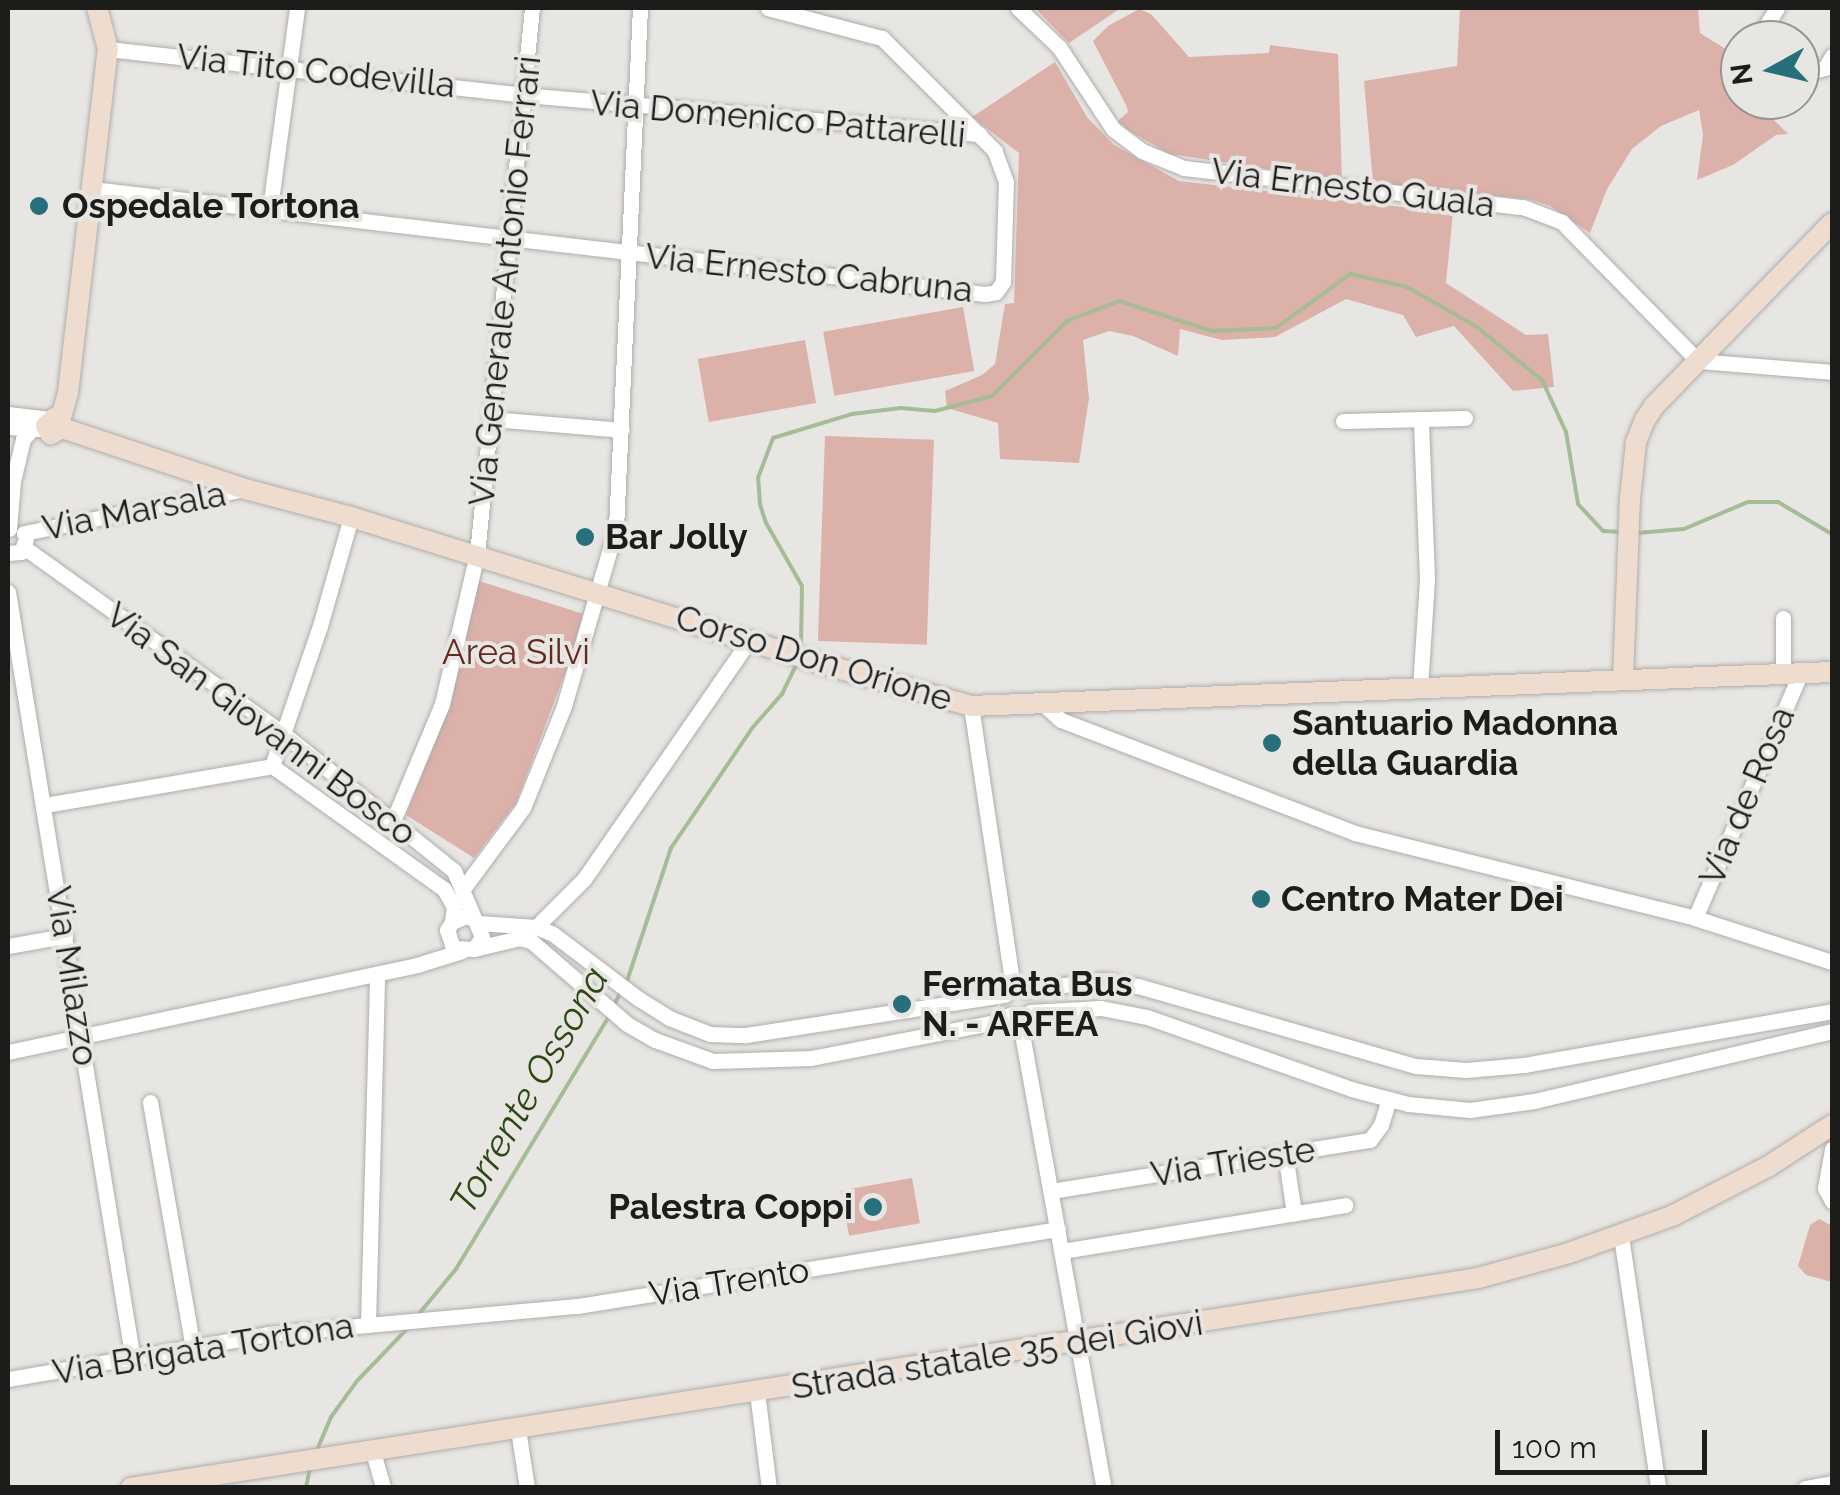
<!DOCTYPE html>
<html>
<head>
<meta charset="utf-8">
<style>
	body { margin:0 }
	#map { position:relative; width:1840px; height:1495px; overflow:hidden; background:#e8e6e3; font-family:Raleway,sans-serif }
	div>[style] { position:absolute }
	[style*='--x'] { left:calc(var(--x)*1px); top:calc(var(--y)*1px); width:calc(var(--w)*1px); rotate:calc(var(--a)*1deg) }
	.green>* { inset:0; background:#dcb1a9; transform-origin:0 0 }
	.stream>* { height:4px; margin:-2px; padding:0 2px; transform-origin:2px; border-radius:2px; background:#a5bc97 }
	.roads { filter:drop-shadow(0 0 2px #afadaa) drop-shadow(0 0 2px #afadaa) }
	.street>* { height:15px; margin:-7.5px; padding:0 7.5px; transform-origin:7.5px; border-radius:7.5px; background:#fff }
	.secondary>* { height:20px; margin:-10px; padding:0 10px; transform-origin:10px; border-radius:10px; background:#eedccf }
	.dots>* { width:28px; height:28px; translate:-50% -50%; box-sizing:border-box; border:5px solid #e8e6e3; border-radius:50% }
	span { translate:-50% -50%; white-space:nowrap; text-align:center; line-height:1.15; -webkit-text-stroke:8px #e8e6e3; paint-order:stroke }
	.street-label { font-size:35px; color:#1c1c1a }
	.poi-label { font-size:35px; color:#1c1c1a; font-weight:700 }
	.left { translate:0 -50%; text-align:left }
	.right { translate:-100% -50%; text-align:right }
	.park-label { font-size:35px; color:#632920 }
	.water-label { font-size:38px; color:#2c4914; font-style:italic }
	.frame { position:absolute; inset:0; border:10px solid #1c1c1a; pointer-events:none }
	.north { position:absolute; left:1720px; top:20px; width:100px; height:100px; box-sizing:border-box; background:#e8e6e3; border:2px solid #969593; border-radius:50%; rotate:262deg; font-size:28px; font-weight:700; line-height:40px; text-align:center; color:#1c1c1a }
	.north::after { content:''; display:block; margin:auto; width:35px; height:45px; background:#276f7b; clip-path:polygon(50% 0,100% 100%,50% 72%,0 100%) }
	.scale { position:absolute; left:1495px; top:1430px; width:212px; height:45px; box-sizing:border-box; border:5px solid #1c1c1a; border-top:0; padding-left:12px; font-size:30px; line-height:35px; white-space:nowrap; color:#1c1c1a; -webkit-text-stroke:8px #e8e6e3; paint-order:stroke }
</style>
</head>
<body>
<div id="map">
	<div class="green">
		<div style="clip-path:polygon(1035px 8px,1121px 8px,1069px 43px)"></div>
		<div style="clip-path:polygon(1460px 8px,1698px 8px,1700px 33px,1737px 56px,1732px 65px,1740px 71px,1740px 100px,1754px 100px,1788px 134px,1776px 135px,1733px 165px,1697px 180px,1703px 135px,1699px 110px,1661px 126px,1632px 149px,1607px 189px,1590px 233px,1550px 206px,1528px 199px,1373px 183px,1364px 81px,1457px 66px)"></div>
		<div style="clip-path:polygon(1139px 9px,1151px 14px,1189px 57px,1269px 53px,1270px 45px,1338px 54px,1342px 180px,1170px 154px,1129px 131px,1118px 121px,1128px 112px,1127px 107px,1093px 41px,1108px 26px)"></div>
		<div style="clip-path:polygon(1055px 62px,1087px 117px,1114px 145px,1179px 181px,1453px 213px,1446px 283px,1526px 335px,1548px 334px,1554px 387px,1513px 391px,1454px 326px,1416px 337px,1403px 315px,1346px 299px,1275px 337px,1222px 340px,1180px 329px,1178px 356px,1133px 336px,1109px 331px,1083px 340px,1089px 398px,1079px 463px,1000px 459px,998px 423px,947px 408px,945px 391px,982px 375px,995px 364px,1005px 304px,1014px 303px,1019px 153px,972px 117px)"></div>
		<div style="left:963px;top:307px;width:65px;height:142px;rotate:80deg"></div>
		<div style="left:805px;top:340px;width:64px;height:109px;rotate:80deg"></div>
		<div style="left:825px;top:436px;width:109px;height:205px;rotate:2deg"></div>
		<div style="clip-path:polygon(479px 581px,587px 615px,516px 803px,474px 858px,406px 815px,448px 706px)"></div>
		<div style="left:912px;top:1178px;width:46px;height:72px;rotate:80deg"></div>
		<div style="clip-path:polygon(1819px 1219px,1832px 1226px,1832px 1282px,1806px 1275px,1798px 1266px,1810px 1225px)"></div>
	</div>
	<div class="stream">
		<div style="--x:1637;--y:533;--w:47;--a:-4.9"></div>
		<div style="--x:1684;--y:529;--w:69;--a:-22.9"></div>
		<div style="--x:1748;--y:502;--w:30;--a:0"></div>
		<div style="--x:1778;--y:502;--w:63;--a:30.7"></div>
		<div style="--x:801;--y:649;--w:63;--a:-89.1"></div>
		<div style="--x:802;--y:586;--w:73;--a:-119.7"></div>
		<div style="--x:766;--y:523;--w:20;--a:-108"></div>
		<div style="--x:760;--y:504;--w:26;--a:-94"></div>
		<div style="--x:758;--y:478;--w:43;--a:-69.4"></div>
		<div style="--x:773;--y:438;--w:83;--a:-16.9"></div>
		<div style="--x:852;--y:414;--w:49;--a:-7"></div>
		<div style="--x:901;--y:408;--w:34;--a:5"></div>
		<div style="--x:935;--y:411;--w:59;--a:-14.7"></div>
		<div style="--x:992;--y:396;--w:106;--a:-45"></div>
		<div style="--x:1067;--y:321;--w:56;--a:-21"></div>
		<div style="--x:1119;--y:301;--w:98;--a:17.9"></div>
		<div style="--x:1212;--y:331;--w:64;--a:-2.7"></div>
		<div style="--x:1276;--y:328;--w:92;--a:-36.1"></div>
		<div style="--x:1350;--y:274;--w:58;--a:12.8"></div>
		<div style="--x:1407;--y:287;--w:81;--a:29.7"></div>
		<div style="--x:1477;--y:327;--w:84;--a:39.2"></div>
		<div style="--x:1542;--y:380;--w:57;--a:65.2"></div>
		<div style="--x:1566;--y:432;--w:73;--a:80.5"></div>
		<div style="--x:1578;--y:504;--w:37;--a:47"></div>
		<div style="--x:1603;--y:531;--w:20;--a:3"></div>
		<div style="--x:627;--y:981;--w:140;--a:-71.7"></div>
		<div style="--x:671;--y:848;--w:146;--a:-55.9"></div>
		<div style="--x:753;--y:727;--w:44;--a:-48.7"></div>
		<div style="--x:782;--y:694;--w:34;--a:-64"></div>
		<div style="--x:613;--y:1008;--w:21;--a:-65"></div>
		<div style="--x:418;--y:1315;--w:60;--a:-50.4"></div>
		<div style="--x:456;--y:1269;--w:296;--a:-58.8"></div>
		<div style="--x:317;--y:1450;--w:36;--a:-67"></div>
		<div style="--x:331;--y:1417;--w:44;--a:-54.2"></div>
		<div style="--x:357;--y:1381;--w:75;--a:-46.1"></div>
		<div style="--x:306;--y:1488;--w:20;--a:-79"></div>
	</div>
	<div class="roads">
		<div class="street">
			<div style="--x:1018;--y:8;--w:57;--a:43.6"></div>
			<div style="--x:1059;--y:47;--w:98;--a:56.6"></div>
			<div style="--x:1113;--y:129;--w:36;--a:37"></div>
			<div style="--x:1142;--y:151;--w:45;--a:22"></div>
			<div style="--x:1184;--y:168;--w:341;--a:6.6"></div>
			<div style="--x:1523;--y:207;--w:42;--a:21"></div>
			<div style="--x:1562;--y:222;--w:194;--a:45.6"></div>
			<div style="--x:1698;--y:361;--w:134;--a:4.7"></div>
			<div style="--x:1757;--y:40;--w:38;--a:-58"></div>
			<div style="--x:108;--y:49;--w:419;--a:6.3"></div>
			<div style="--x:524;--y:95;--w:457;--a:4.9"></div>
			<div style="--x:1800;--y:75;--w:26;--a:-16"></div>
			<div style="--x:1825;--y:68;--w:14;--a:-60"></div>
			<div style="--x:92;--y:189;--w:899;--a:6.71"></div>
			<div style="--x:985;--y:294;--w:11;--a:-10"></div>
			<div style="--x:996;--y:292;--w:12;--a:-55"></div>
			<div style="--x:1003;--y:282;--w:100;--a:-88.3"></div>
			<div style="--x:1006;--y:182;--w:33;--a:-110"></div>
			<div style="--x:995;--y:151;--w:160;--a:-135"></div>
			<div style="--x:882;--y:38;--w:118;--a:-165.3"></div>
			<div style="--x:270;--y:208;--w:202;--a:-82.3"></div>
			<div style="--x:8;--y:414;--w:42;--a:6.8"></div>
			<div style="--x:492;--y:419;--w:130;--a:4.8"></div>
			<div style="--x:1343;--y:421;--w:122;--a:-1.4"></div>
			<div style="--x:8;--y:427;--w:30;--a:4"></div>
			<div style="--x:9;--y:529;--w:48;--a:-85.2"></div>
			<div style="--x:13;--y:481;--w:43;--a:-76.6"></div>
			<div style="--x:23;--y:439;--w:13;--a:-48"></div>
			<div style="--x:24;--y:533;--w:225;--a:-11.3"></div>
			<div style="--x:25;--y:548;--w:320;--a:35.7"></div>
			<div style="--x:285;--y:735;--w:217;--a:38.8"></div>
			<div style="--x:454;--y:871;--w:72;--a:67"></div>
			<div style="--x:482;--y:937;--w:14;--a:124"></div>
			<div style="--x:474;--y:949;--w:21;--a:-177"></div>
			<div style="--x:453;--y:948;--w:19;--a:-108"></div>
			<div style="--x:447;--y:930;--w:9;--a:-58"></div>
			<div style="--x:452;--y:922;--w:15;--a:-23"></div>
			<div style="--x:466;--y:916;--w:9;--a:21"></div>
			<div style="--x:8;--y:553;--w:13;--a:-4"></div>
			<div style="--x:21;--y:552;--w:14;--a:-69"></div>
			<div style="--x:8;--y:592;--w:778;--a:80.76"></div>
			<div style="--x:1783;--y:675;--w:57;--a:-90"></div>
			<div style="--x:1420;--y:688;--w:109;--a:-86.3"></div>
			<div style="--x:1427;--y:579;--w:157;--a:-92.2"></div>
			<div style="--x:1043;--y:704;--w:24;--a:42"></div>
			<div style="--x:1061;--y:720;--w:315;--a:21"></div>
			<div style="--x:1355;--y:833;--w:350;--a:14"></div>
			<div style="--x:1695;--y:918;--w:144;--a:17.8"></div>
			<div style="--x:971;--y:706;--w:285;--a:81.5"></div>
			<div style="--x:272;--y:766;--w:211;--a:35.6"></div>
			<div style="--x:444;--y:889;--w:21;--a:61"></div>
			<div style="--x:454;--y:907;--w:15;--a:98"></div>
			<div style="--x:45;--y:805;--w:230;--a:-9.7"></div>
			<div style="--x:272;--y:766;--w:148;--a:-71.1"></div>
			<div style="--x:320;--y:626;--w:113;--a:-74.1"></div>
			<div style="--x:393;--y:821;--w:127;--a:-67.3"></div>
			<div style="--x:442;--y:704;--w:154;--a:-76.9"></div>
			<div style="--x:477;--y:554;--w:549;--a:-84.25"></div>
			<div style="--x:462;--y:890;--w:102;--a:-53.4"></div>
			<div style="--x:523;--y:808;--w:110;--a:-68.1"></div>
			<div style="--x:564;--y:706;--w:185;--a:-73.7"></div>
			<div style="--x:616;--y:528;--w:521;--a:-87.36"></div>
			<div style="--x:1695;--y:918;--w:266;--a:-66.7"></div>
			<div style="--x:479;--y:923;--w:57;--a:4"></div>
			<div style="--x:536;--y:927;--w:18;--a:22"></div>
			<div style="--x:553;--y:934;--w:108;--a:37.1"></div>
			<div style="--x:639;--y:999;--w:36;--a:32"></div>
			<div style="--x:669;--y:1018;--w:44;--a:21.3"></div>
			<div style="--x:710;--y:1034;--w:36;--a:2"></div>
			<div style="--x:746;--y:1035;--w:262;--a:-8.8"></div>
			<div style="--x:536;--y:927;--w:68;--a:-45"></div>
			<div style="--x:584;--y:879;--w:290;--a:-55.3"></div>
			<div style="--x:8;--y:946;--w:58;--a:-10"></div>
			<div style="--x:474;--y:949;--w:46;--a:-13.7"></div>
			<div style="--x:519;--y:938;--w:12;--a:14"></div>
			<div style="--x:531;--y:941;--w:127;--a:40.8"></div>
			<div style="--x:627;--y:1024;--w:32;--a:30"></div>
			<div style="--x:655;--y:1040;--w:62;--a:19.9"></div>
			<div style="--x:713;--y:1061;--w:98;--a:-1.8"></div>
			<div style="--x:811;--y:1058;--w:194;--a:-11"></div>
			<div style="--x:1001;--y:1021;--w:10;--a:-37"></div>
			<div style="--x:1025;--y:990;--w:79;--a:-7.3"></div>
			<div style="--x:1103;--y:980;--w:36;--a:10"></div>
			<div style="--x:1138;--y:986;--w:289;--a:16.1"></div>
			<div style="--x:1416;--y:1066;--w:50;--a:4.6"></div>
			<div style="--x:1466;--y:1070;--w:58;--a:-4.9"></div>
			<div style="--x:1524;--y:1065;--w:313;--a:-9.9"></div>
			<div style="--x:1030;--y:1012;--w:71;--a:-3.2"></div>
			<div style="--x:1101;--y:1008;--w:47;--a:11.1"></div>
			<div style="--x:1147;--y:1017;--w:216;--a:19.4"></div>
			<div style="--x:1351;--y:1089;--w:59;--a:14.7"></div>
			<div style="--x:1408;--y:1104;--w:62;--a:5.5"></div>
			<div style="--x:1470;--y:1110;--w:65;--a:-8"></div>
			<div style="--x:1534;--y:1101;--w:306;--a:-13.2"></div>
			<div style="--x:1019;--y:1017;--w:479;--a:79.8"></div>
			<div style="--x:8;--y:1052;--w:418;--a:-12"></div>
			<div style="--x:417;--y:965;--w:47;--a:-17.3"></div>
			<div style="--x:150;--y:1102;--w:251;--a:80.1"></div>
			<div style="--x:1832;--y:1149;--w:40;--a:100"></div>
			<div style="--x:1825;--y:1188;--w:15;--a:62"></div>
			<div style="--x:1285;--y:1153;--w:61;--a:81.5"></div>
			<div style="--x:1051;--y:1191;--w:323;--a:-9.1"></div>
			<div style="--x:1370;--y:1140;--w:19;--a:-54"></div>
			<div style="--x:1381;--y:1125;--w:27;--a:-73"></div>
			<div style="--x:1621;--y:1236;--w:255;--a:81.6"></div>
			<div style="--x:1062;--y:1251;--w:287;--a:-9.2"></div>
			<div style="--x:368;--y:1324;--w:350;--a:-88.5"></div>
			<div style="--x:8;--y:1379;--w:264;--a:-9.8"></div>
			<div style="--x:268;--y:1334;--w:311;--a:-5.2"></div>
			<div style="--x:578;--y:1306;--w:486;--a:-9.1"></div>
			<div style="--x:757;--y:1392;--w:97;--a:82.9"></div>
			<div style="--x:518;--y:1429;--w:60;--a:81.3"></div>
			<div style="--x:373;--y:1452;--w:37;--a:74"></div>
			<div style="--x:1805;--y:1488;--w:27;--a:-10"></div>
		</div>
		<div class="secondary">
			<div style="--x:60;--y:421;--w:29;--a:-74"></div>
			<div style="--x:68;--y:393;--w:346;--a:-83.4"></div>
			<div style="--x:108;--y:49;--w:42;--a:-105"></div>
			<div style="--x:62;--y:428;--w:13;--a:151"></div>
			<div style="--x:51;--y:434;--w:9;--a:-122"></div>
			<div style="--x:46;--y:426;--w:12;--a:-42"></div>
			<div style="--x:55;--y:418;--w:12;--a:55"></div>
			<div style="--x:62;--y:428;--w:193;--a:18.4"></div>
			<div style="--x:245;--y:489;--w:110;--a:14.8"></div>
			<div style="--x:351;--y:517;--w:487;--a:17.3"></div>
			<div style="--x:816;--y:662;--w:161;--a:15.8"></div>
			<div style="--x:971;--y:706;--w:862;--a:-2.26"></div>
			<div style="--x:1623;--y:679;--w:180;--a:-87.8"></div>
			<div style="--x:1630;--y:499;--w:57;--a:-84"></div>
			<div style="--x:1636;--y:442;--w:24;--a:-68"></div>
			<div style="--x:1645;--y:420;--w:17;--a:-57"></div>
			<div style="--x:1654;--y:406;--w:255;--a:-45.8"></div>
			<div style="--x:131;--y:1488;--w:1363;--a:-8.86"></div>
			<div style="--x:1478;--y:1278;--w:94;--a:-15.4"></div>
			<div style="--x:1569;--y:1253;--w:109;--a:-19.8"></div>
			<div style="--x:1672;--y:1216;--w:109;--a:-27.3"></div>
			<div style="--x:1769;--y:1166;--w:75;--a:-33.1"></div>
		</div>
	</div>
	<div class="dots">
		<div style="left:39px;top:206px;background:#276f7b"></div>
		<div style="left:585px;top:537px;background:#276f7b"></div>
		<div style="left:1272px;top:743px;background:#276f7b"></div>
		<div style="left:1261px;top:899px;background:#276f7b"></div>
		<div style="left:902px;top:1004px;background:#276f7b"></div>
		<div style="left:873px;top:1207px;background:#276f7b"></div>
	</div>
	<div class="street-label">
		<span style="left:316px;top:71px;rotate:6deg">Via Tito Codevilla</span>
		<span style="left:778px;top:119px;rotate:5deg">Via Domenico Pattarelli</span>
		<span style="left:1353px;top:188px;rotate:7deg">Via Ernesto Guala</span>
		<span style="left:809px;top:273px;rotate:6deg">Via Ernesto Cabruna</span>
		<span style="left:505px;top:281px;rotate:-84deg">Via Generale Antonio Ferrari</span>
		<span style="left:134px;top:511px;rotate:-11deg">Via Marsala</span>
		<span style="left:814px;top:658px;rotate:17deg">Corso Don Orione</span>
		<span style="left:261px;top:724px;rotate:37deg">Via San Giovanni Bosco</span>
		<span style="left:1747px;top:796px;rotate:-67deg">Via de Rosa</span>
		<span style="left:72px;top:976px;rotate:81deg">Via Milazzo</span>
		<span style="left:1233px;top:1162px;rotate:-9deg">Via Trieste</span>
		<span style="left:729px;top:1282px;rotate:-9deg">Via Trento</span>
		<span style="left:203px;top:1349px;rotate:-9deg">Via Brigata Tortona</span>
		<span style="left:997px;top:1355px;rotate:-9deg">Strada statale 35 dei Giovi</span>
	</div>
	<div class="poi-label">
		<span class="left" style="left:62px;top:206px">Ospedale Tortona</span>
		<span class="left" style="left:605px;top:537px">Bar Jolly</span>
		<span class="left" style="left:1292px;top:743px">Santuario Madonna<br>della Guardia</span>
		<span class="left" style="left:1281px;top:899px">Centro Mater Dei</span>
		<span class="left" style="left:922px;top:1004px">Fermata Bus<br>N. - ARFEA</span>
		<span class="right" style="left:853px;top:1207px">Palestra Coppi</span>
	</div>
	<div class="park-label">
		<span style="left:516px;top:652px">Area Silvi</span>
	</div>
	<div class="water-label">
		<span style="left:529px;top:1090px;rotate:-60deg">Torrente Ossona</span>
	</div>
	<div class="frame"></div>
	<div class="north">N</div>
	<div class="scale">100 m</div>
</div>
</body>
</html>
